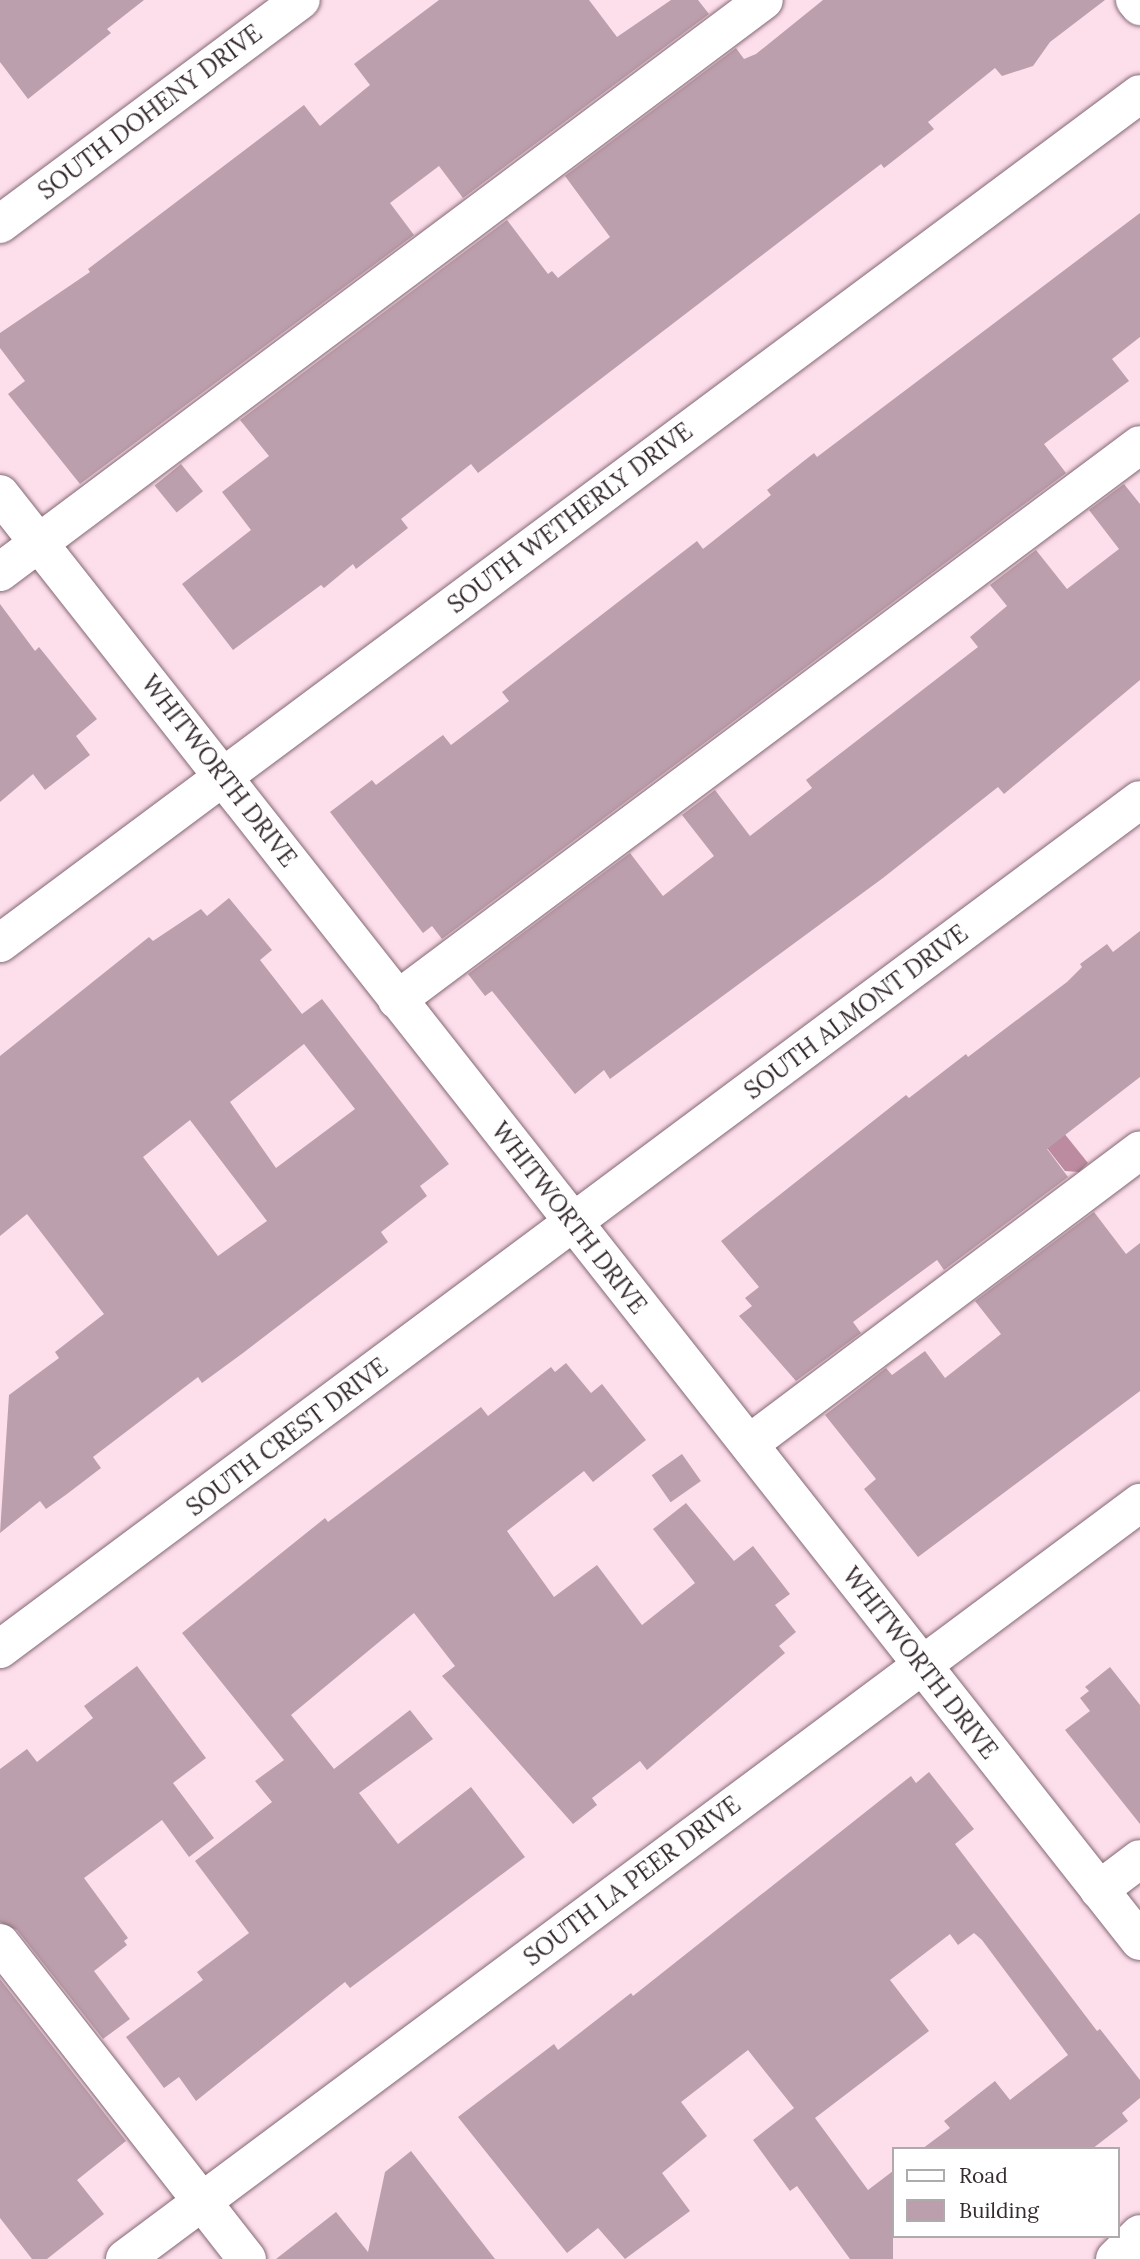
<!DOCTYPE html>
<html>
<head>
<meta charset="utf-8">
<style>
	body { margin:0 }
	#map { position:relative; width:1140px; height:2259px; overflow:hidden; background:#fddeeb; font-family:Lora,serif }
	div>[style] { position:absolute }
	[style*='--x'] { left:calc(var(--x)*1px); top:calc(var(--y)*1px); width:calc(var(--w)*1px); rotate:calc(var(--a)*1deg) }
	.water>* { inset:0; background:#bc8ba0 }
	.building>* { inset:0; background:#bc9fac; transform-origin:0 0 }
	.roads { filter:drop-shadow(0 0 2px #836874) drop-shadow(0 0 2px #836874) }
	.minor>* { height:38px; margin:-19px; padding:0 19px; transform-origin:19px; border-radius:19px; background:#fff }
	span { translate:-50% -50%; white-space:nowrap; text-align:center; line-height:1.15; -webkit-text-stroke:7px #fff; paint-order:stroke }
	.street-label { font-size:24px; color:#362b30 }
	.legend { position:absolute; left:892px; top:2147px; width:228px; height:91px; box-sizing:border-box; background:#fff; border:2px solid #afaaac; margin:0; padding:9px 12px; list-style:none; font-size:21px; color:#362b30 }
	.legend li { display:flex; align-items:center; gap:14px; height:35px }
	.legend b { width:35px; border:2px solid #afaaac }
</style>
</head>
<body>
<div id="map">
	<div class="water">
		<div style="clip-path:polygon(1055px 1122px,1088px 1163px,1079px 1172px,1065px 1171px,1043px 1143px)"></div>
	</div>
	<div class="building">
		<div style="clip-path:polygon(0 0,144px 0,107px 29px,111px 33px,28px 99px,0 62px)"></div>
		<div style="clip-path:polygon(439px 0,589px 0,617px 37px,671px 0,698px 0,709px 14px,463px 198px,439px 166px,390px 203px,414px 235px,80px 484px,8px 394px,25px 381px,0 348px,0 333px,90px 272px,88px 269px,304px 105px,320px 126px,370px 85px,354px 64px)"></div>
		<div style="clip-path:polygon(823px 0,1105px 0,1050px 42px,1033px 66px,1002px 76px,995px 68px,928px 122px,934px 129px,884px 168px,881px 164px,478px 473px,471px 464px,401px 519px,408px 528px,356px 569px,353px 564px,324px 588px,321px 585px,233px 650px,182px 584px,251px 530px,222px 492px,269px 456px,240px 420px,507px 220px,548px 274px,552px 271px,558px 278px,610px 237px,565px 176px,736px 48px,744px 59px,756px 54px)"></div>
		<div style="clip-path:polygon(1140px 213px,1140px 337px,1112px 359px,1129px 381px,1044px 444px,1066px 473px,442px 939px,432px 926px,423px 933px,330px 812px,372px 780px,376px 785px,443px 735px,451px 745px,509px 701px,502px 692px,697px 541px,703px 549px,771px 495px,767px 490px,814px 453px,817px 457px)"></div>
		<div style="left:181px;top:464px;width:35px;height:34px;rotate:51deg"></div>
		<div style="clip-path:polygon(1124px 484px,1140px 504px,1140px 680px,1004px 794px,998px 787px,883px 878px,610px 1079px,604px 1070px,575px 1094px,492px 991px,485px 996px,468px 974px,630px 853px,663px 896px,714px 856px,682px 815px,715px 790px,750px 836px,812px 788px,806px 780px,978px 647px,970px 637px,1007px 606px,990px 585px,1036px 550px,1067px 589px,1119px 549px,1089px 510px)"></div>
		<div style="clip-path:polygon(0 604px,35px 651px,39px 647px,97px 719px,76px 736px,90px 755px,45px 790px,33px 774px,0 802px)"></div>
		<div style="clip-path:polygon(evenodd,229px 898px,272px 950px,260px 960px,302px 1014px,322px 999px,449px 1164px,420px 1186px,427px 1196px,381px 1232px,388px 1242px,243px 1353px,202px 1383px,198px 1377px,93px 1457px,101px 1468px,67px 1494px,46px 1509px,40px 1501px,0 1533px,9px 1395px,59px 1358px,55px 1352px,104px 1314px,27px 1214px,0 1236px,0 1056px,149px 937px,153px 941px,201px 909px,207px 916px,229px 898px,304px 1044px,355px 1109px,276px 1168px,230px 1102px,304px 1044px,229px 898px,190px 1120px,267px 1221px,218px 1256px,143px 1157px,190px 1120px)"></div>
		<div style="clip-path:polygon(1140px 931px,1140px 1077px,1047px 1149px,1068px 1177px,944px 1270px,937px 1260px,853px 1322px,861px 1333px,796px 1381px,739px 1316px,752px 1306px,745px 1298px,759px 1287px,721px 1241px,906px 1095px,909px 1098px,966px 1054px,968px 1057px,1067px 982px,1082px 967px,1080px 964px,1107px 944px,1113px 952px)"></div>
		<div style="clip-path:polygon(1094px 1212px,1126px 1254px,1140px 1243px,1140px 1391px,918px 1557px,864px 1489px,876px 1479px,825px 1415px,886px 1368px,892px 1375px,925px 1351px,945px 1378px,1001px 1334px,975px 1301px)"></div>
		<div style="clip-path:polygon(566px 1363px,591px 1393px,602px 1384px,646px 1440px,593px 1482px,584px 1471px,507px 1531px,554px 1597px,597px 1565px,642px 1625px,695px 1583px,653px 1529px,686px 1503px,734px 1561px,753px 1546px,790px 1594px,775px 1605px,796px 1632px,779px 1646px,785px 1653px,647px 1770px,640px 1761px,592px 1798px,597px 1805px,573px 1824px,442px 1676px,455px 1666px,414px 1613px,291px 1715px,334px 1769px,410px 1710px,433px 1739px,359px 1793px,398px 1844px,471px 1787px,525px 1857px,350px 1988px,345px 1982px,196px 2101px,179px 2077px,164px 2088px,126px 2037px,203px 1980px,197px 1972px,249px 1933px,195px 1861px,272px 1802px,255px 1781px,284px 1760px,182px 1633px,325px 1518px,328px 1522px,481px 1407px,488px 1416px,551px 1367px,555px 1372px)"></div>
		<div style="left:682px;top:1454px;width:33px;height:37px;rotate:55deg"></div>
		<div style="clip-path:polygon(137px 1666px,206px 1758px,173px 1783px,214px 1838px,189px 1857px,162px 1820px,84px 1878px,128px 1938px,124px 1941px,127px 1945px,94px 1971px,130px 2019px,103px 2039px,17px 1930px,0 1922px,0 1769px,27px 1749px,37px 1762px,93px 1718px,84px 1706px)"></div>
		<div style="clip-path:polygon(1110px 1667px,1140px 1705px,1140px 1824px,1065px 1730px,1090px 1711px,1080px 1698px,1089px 1691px,1085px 1687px)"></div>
		<div style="clip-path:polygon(929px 1772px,974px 1829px,955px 1844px,1097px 2031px,1100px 2029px,1140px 2080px,1140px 2098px,1122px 2113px,1128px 2121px,1092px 2149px,922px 2149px,950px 2128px,944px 2121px,995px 2081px,1010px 2100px,1068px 2055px,982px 1940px,974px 1933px,958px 1945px,950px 1934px,890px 1980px,929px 2031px,815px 2118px,868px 2190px,893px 2171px,893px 2259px,850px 2259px,797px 2186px,790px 2191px,753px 2140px,794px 2108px,748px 2050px,681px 2102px,707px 2136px,662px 2173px,690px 2211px,625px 2259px,598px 2228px,567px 2253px,458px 2117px,554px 2044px,558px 2050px,631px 1993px,633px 1996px,911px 1776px,916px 1783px)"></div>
		<div style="clip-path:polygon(0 1979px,126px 2141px,77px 2180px,104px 2214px,47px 2259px,32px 2259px,0 2218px)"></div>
		<div style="clip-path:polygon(411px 2151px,495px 2259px,276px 2259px,336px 2212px,368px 2252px,385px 2172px)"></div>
	</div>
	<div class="roads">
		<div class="minor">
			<div style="--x:1135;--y:0;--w:8;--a:50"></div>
			<div style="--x:0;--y:224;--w:375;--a:-36.7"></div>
			<div style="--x:0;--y:494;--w:1842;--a:51.77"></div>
			<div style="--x:0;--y:572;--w:954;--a:-36.82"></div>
			<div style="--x:0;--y:943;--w:1421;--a:-36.68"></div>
			<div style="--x:397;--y:1000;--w:927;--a:-36.76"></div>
			<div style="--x:749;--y:1444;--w:489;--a:-36.9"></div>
			<div style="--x:0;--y:1649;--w:1421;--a:-36.68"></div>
			<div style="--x:1099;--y:1890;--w:51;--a:-37.1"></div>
			<div style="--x:0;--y:1943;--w:401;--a:52"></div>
			<div style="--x:125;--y:2259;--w:1266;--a:-36.68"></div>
			<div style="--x:1115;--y:2259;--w:35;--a:-45"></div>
		</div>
	</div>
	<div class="street-label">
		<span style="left:150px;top:112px;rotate:-37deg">SOUTH DOHENY DRIVE</span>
		<span style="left:570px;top:518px;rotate:-37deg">SOUTH WETHERLY DRIVE</span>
		<span style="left:219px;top:771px;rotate:52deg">WHITWORTH DRIVE</span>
		<span style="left:856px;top:1012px;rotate:-37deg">SOUTH ALMONT DRIVE</span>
		<span style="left:569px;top:1218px;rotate:52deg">WHITWORTH DRIVE</span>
		<span style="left:287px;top:1437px;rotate:-37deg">SOUTH CREST DRIVE</span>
		<span style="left:920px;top:1663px;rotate:52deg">WHITWORTH DRIVE</span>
		<span style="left:632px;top:1881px;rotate:-37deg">SOUTH LA PEER DRIVE</span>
	</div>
	<ul class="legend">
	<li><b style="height:9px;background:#fff"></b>Road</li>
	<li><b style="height:19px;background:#bc9fac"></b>Building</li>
	</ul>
</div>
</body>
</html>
